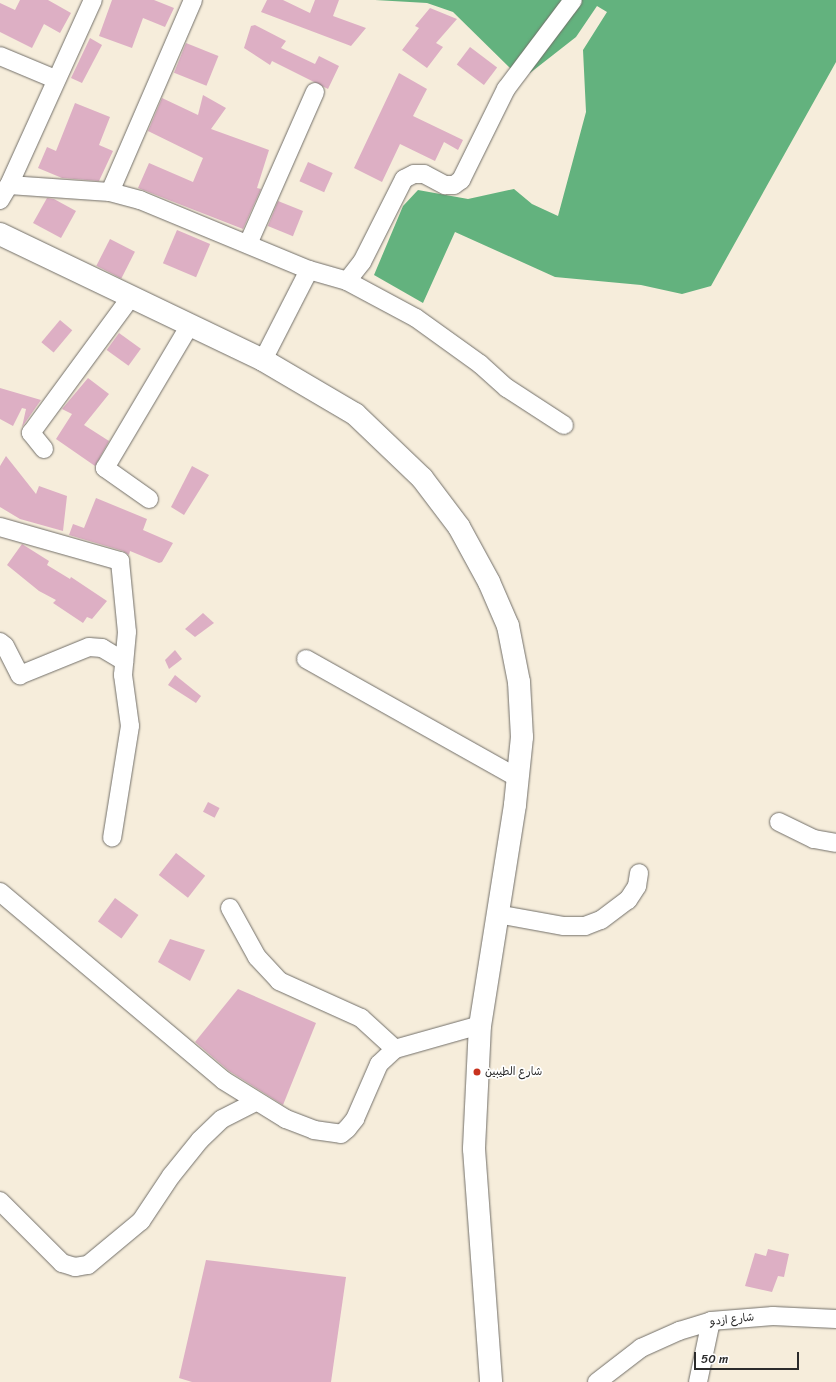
<!DOCTYPE html>
<html>
<head>
<meta charset="utf-8">
<style>
	body { margin:0 }
	#map { position:relative; width:836px; height:1382px; overflow:hidden; background:#f6eddb; font-family:Sriracha,"Playpen Sans Arabic",sans-serif }
	div>[style] { position:absolute }
	[style*='--x'] { left:calc(var(--x)*1px); top:calc(var(--y)*1px); width:calc(var(--w)*1px); rotate:calc(var(--a)*1deg) }
	.forest>* { inset:0; background:#63b27e }
	.building>* { inset:0; background:#ddafc4; transform-origin:0 0 }
	.roads { filter:drop-shadow(0 0 1px #726f69) drop-shadow(0 0 1px #726f69) }
	.minor>* { height:18px; margin:-9px; padding:0 9px; transform-origin:9px; border-radius:9px; background:#fff }
	.major>* { height:22px; margin:-11px; padding:0 11px; transform-origin:11px; border-radius:11px; background:#fff }
	.dots>* { width:11px; height:11px; translate:-50% -50%; box-sizing:border-box; border:2px solid #fff; border-radius:50% }
	span { translate:-50% -50%; white-space:nowrap; text-align:center; line-height:1.15; -webkit-text-stroke:3.5px #fff; paint-order:stroke }
	.poi-label { font-size:11px; color:#2b2b2b }
	.left { translate:0 -50%; text-align:left }
	.street-label { font-size:11px; color:#2b2b2b }
	.scale { position:absolute; left:694px; top:1352px; width:105px; height:18px; box-sizing:border-box; border:2px solid #2b2b2b; border-top:0; padding-left:5px; font-size:12px; line-height:14px; white-space:nowrap; color:#2b2b2b; -webkit-text-stroke:3px #fff; paint-order:stroke }
</style>
</head>
<body>
<div id="map">
	<div class="forest">
		<div style="clip-path:polygon(375px 0,836px 0,836px 62px,711px 286px,682px 294px,641px 285px,555px 277px,455px 232px,423px 303px,374px 275px,403px 206px,418px 190px,468px 199px,514px 189px,532px 204px,558px 216px,586px 112px,583px 50px,607px 12px,597px 6px,576px 37px,530px 73px,510px 68px,453px 12px,427px 3px)"></div>
	</div>
	<div class="building">
		<div style="clip-path:polygon(20px 0,48px 0,71px 13px,60px 33px,44px 24px,32px 48px,0 32px,0 3px,15px 10px)"></div>
		<div style="clip-path:polygon(112px 0,154px 0,174px 8px,165px 27px,143px 18px,132px 48px,99px 36px)"></div>
		<div style="clip-path:polygon(267px 0,283px 0,310px 13px,315px 0,339px 0,333px 16px,366px 28px,351px 46px,261px 12px)"></div>
		<div style="clip-path:polygon(430px 8px,457px 19px,436px 43px,443px 47px,427px 68px,402px 50px,419px 28px,415px 26px)"></div>
		<div style="clip-path:polygon(255px 25px,286px 41px,281px 48px,315px 64px,319px 56px,339px 66px,328px 89px,272px 61px,270px 65px,244px 48px,251px 26px)"></div>
		<div style="clip-path:polygon(90px 38px,102px 45px,82px 83px,71px 78px)"></div>
		<div style="left:186px;top:43px;width:35px;height:32px;rotate:22deg"></div>
		<div style="left:470px;top:47px;width:34px;height:22px;rotate:37deg"></div>
		<div style="clip-path:polygon(399px 73px,427px 89px,413px 116px,463px 140px,458px 150px,444px 142px,435px 161px,400px 144px,382px 182px,354px 168px)"></div>
		<div style="clip-path:polygon(203px 95px,226px 108px,211px 129px,269px 150px,257px 188px,261px 189px,243px 229px,138px 188px,149px 163px,193px 182px,203px 158px,148px 131px,162px 98px,198px 115px)"></div>
		<div style="clip-path:polygon(75px 103px,110px 117px,99px 145px,113px 151px,99px 181px,62px 178px,38px 168px,47px 147px,56px 151px)"></div>
		<div style="left:308px;top:162px;width:27px;height:21px;rotate:24deg"></div>
		<div style="clip-path:polygon(47px 198px,54px 199px,76px 211px,61px 238px,33px 223px)"></div>
		<div style="left:278px;top:201px;width:27px;height:27px;rotate:22deg"></div>
		<div style="left:177px;top:230px;width:36px;height:36px;rotate:23deg"></div>
		<div style="left:110px;top:239px;width:28px;height:30px;rotate:27deg"></div>
		<div style="left:60px;top:320px;width:16px;height:29px;rotate:40deg"></div>
		<div style="left:119px;top:333px;width:27px;height:21px;rotate:36deg"></div>
		<div style="clip-path:polygon(88px 378px,109px 394px,84px 425px,109px 441px,95px 466px,56px 439px,72px 414px,62px 409px)"></div>
		<div style="clip-path:polygon(0 388px,41px 400px,22px 427px,26px 409px,22px 408px,13px 426px,0 419px)"></div>
		<div style="clip-path:polygon(6px 456px,36px 494px,39px 486px,67px 496px,63px 531px,20px 519px,0 507px,0 466px)"></div>
		<div style="clip-path:polygon(192px 466px,209px 475px,184px 515px,171px 507px)"></div>
		<div style="clip-path:polygon(96px 498px,147px 519px,143px 530px,173px 543px,162px 562px,159px 563px,130px 551px,129px 555px,123px 551px,69px 535px,73px 524px,84px 528px)"></div>
		<div style="clip-path:polygon(22px 544px,49px 561px,47px 565px,70px 579px,71px 577px,107px 601px,92px 619px,87px 617px,83px 623px,53px 603px,56px 600px,39px 591px,7px 565px)"></div>
		<div style="clip-path:polygon(203px 613px,214px 623px,195px 637px,185px 629px)"></div>
		<div style="clip-path:polygon(175px 650px,182px 659px,169px 669px,165px 660px)"></div>
		<div style="clip-path:polygon(175px 675px,201px 696px,196px 703px,168px 685px)"></div>
		<div style="left:208px;top:802px;width:13px;height:11px;rotate:27deg"></div>
		<div style="left:176px;top:853px;width:37px;height:28px;rotate:38deg"></div>
		<div style="left:115px;top:898px;width:29px;height:29px;rotate:36deg"></div>
		<div style="clip-path:polygon(170px 939px,205px 950px,190px 981px,158px 962px)"></div>
		<div style="clip-path:polygon(238px 989px,316px 1023px,283px 1105px,229px 1071px,195px 1042px)"></div>
		<div style="clip-path:polygon(768px 1249px,789px 1254px,784px 1277px,778px 1276px,772px 1292px,745px 1286px,755px 1253px,766px 1256px)"></div>
		<div style="clip-path:polygon(206px 1260px,346px 1277px,331px 1382px,192px 1382px,179px 1378px)"></div>
	</div>
	<div class="roads">
		<div class="minor">
			<div style="--x:0;--y:56;--w:60;--a:22.7"></div>
			<div style="--x:9;--y:185;--w:101;--a:4"></div>
			<div style="--x:110;--y:192;--w:31;--a:15"></div>
			<div style="--x:140;--y:200;--w:183;--a:22.5"></div>
			<div style="--x:309;--y:270;--w:40;--a:16"></div>
			<div style="--x:347;--y:281;--w:78;--a:28.2"></div>
			<div style="--x:416;--y:318;--w:79;--a:35.7"></div>
			<div style="--x:480;--y:364;--w:36;--a:42"></div>
			<div style="--x:507;--y:388;--w:68;--a:33"></div>
			<div style="--x:110;--y:192;--w:209;--a:-66.6"></div>
			<div style="--x:0;--y:200;--w:17;--a:-59"></div>
			<div style="--x:9;--y:185;--w:203;--a:-65.6"></div>
			<div style="--x:248;--y:244;--w:166;--a:-66.2"></div>
			<div style="--x:347;--y:281;--w:24;--a:-52"></div>
			<div style="--x:362;--y:262;--w:93;--a:-63.2"></div>
			<div style="--x:404;--y:179;--w:11;--a:-27"></div>
			<div style="--x:414;--y:174;--w:10;--a:0"></div>
			<div style="--x:424;--y:174;--w:24;--a:28"></div>
			<div style="--x:445;--y:185;--w:9;--a:0"></div>
			<div style="--x:454;--y:185;--w:9;--a:-36"></div>
			<div style="--x:461;--y:180;--w:102;--a:-63.7"></div>
			<div style="--x:506;--y:89;--w:111;--a:-53"></div>
			<div style="--x:263;--y:360;--w:101;--a:-62.9"></div>
			<div style="--x:44;--y:449;--w:21;--a:-129"></div>
			<div style="--x:31;--y:433;--w:169;--a:-53.7"></div>
			<div style="--x:149;--y:499;--w:54;--a:-144.8"></div>
			<div style="--x:105;--y:468;--w:166;--a:-59.3"></div>
			<div style="--x:0;--y:527;--w:125;--a:15.8"></div>
			<div style="--x:120;--y:561;--w:71;--a:84.4"></div>
			<div style="--x:127;--y:632;--w:43;--a:95.3"></div>
			<div style="--x:123;--y:675;--w:51;--a:82.2"></div>
			<div style="--x:130;--y:726;--w:113;--a:99.1"></div>
			<div style="--x:0;--y:642;--w:6;--a:39"></div>
			<div style="--x:5;--y:646;--w:33;--a:63"></div>
			<div style="--x:20;--y:675;--w:74;--a:-22.1"></div>
			<div style="--x:89;--y:647;--w:13;--a:4"></div>
			<div style="--x:102;--y:648;--w:26;--a:31"></div>
			<div style="--x:306;--y:659;--w:243;--a:29.3"></div>
			<div style="--x:779;--y:822;--w:39;--a:26"></div>
			<div style="--x:814;--y:839;--w:22;--a:10"></div>
			<div style="--x:0;--y:892;--w:292;--a:40.1"></div>
			<div style="--x:223;--y:1080;--w:74;--a:31.8"></div>
			<div style="--x:286;--y:1119;--w:30;--a:21"></div>
			<div style="--x:314;--y:1130;--w:27;--a:8"></div>
			<div style="--x:341;--y:1134;--w:8;--a:-40"></div>
			<div style="--x:347;--y:1129;--w:13;--a:-51"></div>
			<div style="--x:355;--y:1119;--w:60;--a:-66.4"></div>
			<div style="--x:379;--y:1064;--w:22;--a:-43"></div>
			<div style="--x:395;--y:1049;--w:88;--a:-15.8"></div>
			<div style="--x:230;--y:908;--w:56;--a:61.1"></div>
			<div style="--x:257;--y:957;--w:33;--a:47"></div>
			<div style="--x:279;--y:981;--w:90;--a:24.3"></div>
			<div style="--x:361;--y:1018;--w:46;--a:42.4"></div>
			<div style="--x:497;--y:914;--w:68;--a:10.2"></div>
			<div style="--x:564;--y:926;--w:21;--a:0"></div>
			<div style="--x:585;--y:926;--w:17;--a:-21"></div>
			<div style="--x:601;--y:920;--w:34;--a:-37"></div>
			<div style="--x:628;--y:900;--w:17;--a:-57"></div>
			<div style="--x:637;--y:886;--w:13;--a:-81"></div>
			<div style="--x:0;--y:1201;--w:88;--a:45"></div>
			<div style="--x:62;--y:1263;--w:14;--a:17"></div>
			<div style="--x:75;--y:1267;--w:13;--a:-9"></div>
			<div style="--x:88;--y:1265;--w:69;--a:-39.7"></div>
			<div style="--x:141;--y:1221;--w:54;--a:-56.3"></div>
			<div style="--x:171;--y:1176;--w:46;--a:-51.1"></div>
			<div style="--x:200;--y:1140;--w:30;--a:-44"></div>
			<div style="--x:222;--y:1119;--w:37;--a:-27"></div>
			<div style="--x:597;--y:1382;--w:56;--a:-37.7"></div>
			<div style="--x:641;--y:1348;--w:42;--a:-24.1"></div>
			<div style="--x:679;--y:1331;--w:34;--a:-17"></div>
			<div style="--x:711;--y:1321;--w:62;--a:-4.6"></div>
			<div style="--x:773;--y:1316;--w:63;--a:2.7"></div>
			<div style="--x:698;--y:1382;--w:62;--a:-78"></div>
		</div>
		<div class="major">
			<div style="--x:0;--y:234;--w:292;--a:25.6"></div>
			<div style="--x:263;--y:360;--w:107;--a:30.4"></div>
			<div style="--x:355;--y:414;--w:93;--a:43.7"></div>
			<div style="--x:422;--y:478;--w:61;--a:52.9"></div>
			<div style="--x:459;--y:527;--w:63;--a:61.4"></div>
			<div style="--x:489;--y:582;--w:48;--a:66.6"></div>
			<div style="--x:508;--y:626;--w:57;--a:78.9"></div>
			<div style="--x:519;--y:682;--w:55;--a:86.9"></div>
			<div style="--x:522;--y:737;--w:68;--a:95.9"></div>
			<div style="--x:515;--y:805;--w:223;--a:99"></div>
			<div style="--x:480;--y:1025;--w:124;--a:92.8"></div>
			<div style="--x:474;--y:1149;--w:234;--a:85.8"></div>
		</div>
	</div>
	<div class="dots">
		<div style="left:477px;top:1072px;background:#c8321e"></div>
	</div>
	<div class="poi-label">
		<span class="left" style="left:485px;top:1072px">شارع الطيبين</span>
	</div>
	<div class="street-label">
		<span style="left:732px;top:1320px;rotate:-6deg">شارع ازدو</span>
	</div>
	<div class="scale">50 m</div>
</div>
</body>
</html>
